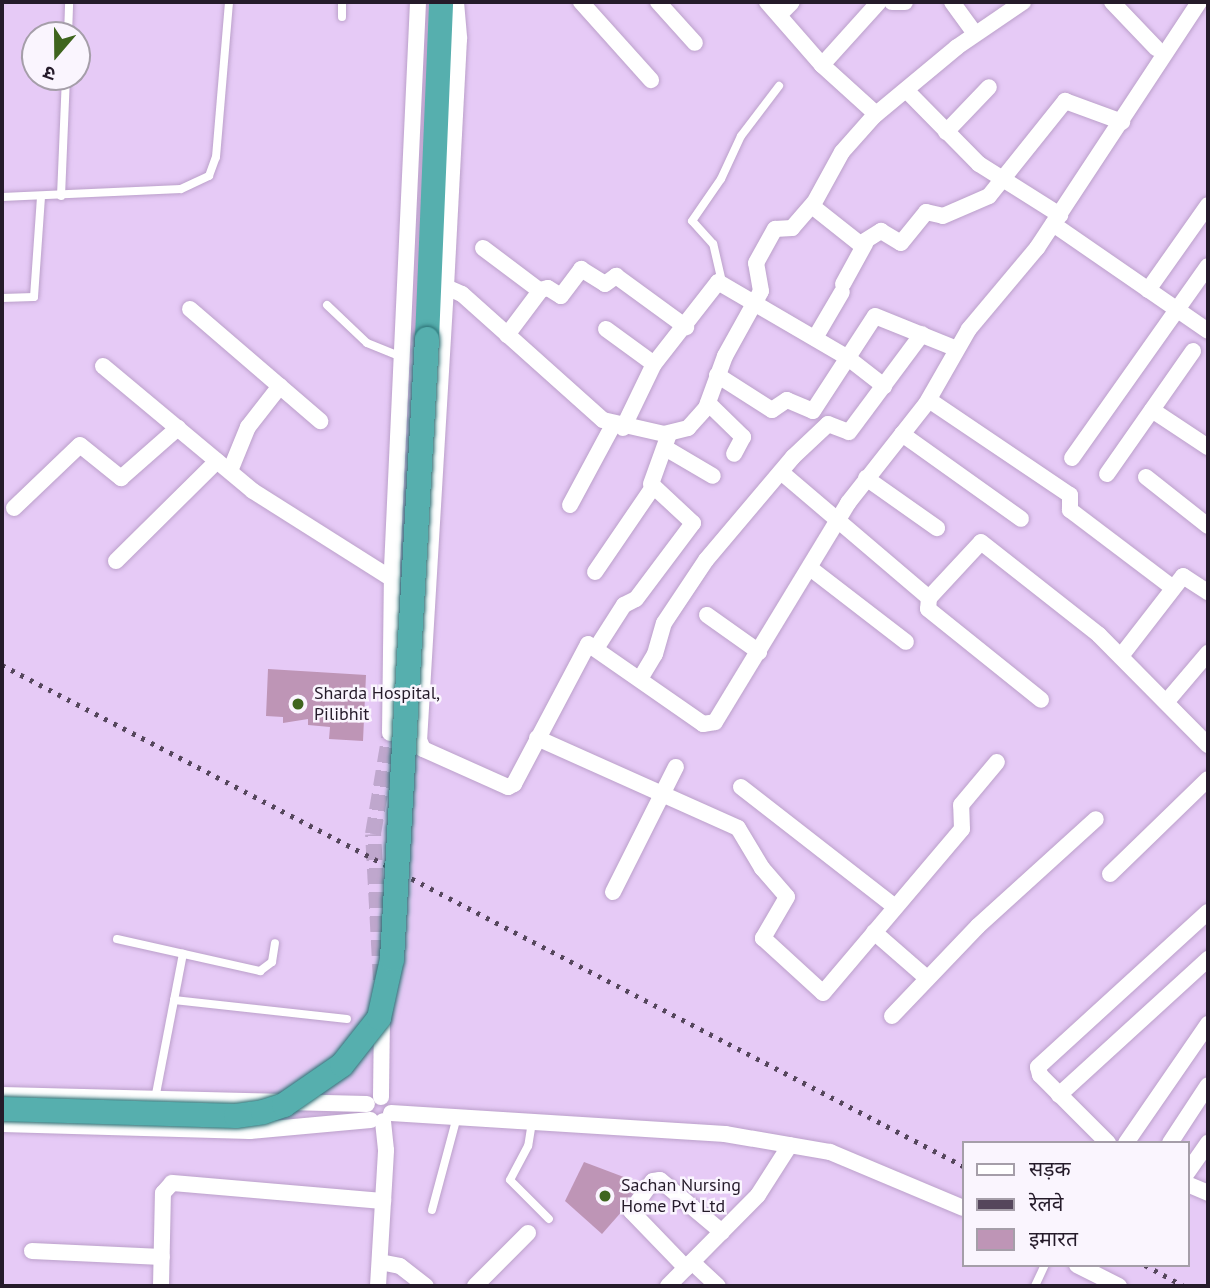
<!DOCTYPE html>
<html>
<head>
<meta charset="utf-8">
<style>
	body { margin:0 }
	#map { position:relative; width:1210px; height:1288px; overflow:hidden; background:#e6caf6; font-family:"PT Sans","Noto Sans Devanagari",sans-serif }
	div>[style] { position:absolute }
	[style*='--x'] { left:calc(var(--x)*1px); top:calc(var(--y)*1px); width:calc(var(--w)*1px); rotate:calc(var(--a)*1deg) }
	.building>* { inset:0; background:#be95b6 }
	.minor-tunnel>* { height:16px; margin-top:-8px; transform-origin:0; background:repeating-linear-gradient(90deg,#bfa7cd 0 16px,transparent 0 24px) }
	.roads { filter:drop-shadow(0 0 2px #bba0ca) drop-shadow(0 0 2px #bba0ca) }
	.service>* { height:8px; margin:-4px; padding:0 4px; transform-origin:4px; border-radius:4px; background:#fff }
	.minor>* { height:16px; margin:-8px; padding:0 8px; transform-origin:8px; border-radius:8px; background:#fff }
	.trunk>* { height:24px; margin:-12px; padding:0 12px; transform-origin:12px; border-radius:12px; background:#56afae }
	.rail>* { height:4.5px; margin-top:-2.25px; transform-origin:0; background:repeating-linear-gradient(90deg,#55465c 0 3.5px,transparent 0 10.5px) }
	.bridges { filter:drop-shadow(0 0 2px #2a6e72) drop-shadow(0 0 2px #2a6e72) }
	.trunk-bridge>* { height:24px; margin:-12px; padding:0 12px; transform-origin:12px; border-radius:12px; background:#56afae }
	.dots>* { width:19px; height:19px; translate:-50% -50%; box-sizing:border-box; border:4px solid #faf5fe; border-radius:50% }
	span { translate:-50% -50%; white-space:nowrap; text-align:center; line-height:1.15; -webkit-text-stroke:5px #faf5fe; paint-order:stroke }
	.poi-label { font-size:18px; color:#251b2a }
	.left { translate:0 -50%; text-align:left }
	.frame { position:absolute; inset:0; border:4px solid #251b2a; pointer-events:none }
	.legend { position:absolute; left:962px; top:1141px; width:228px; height:126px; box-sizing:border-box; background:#faf5fe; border:2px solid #a59ea9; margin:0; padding:9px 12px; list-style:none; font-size:21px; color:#251b2a }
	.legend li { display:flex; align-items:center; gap:14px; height:35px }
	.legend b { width:35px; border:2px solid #a59ea9 }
	.north { position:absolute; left:21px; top:21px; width:70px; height:70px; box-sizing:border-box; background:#faf5fe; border:2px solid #a59ea9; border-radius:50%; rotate:200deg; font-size:19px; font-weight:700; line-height:28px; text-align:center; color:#251b2a }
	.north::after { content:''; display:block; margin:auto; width:24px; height:32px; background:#3f651e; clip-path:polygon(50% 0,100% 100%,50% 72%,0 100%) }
</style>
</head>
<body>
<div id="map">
	<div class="building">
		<div style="clip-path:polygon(268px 669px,366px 675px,363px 741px,329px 739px,330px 727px,308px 725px,308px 719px,283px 723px,283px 717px,266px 716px)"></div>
		<div style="clip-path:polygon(584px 1162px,645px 1185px,602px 1234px,565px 1201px)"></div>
	</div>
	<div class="minor-tunnel">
		<div style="--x:381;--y:980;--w:146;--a:-93.1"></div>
		<div style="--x:373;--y:834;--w:102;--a:-80.4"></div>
	</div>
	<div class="roads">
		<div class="service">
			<div style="--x:342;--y:17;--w:15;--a:-90"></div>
			<div style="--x:68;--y:35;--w:33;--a:-88"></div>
			<div style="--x:61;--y:196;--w:119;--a:-87.6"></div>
			<div style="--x:2;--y:197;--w:179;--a:-2.6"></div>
			<div style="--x:181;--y:189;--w:31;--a:-25"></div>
			<div style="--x:209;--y:176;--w:20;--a:-70"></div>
			<div style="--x:216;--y:157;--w:156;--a:-85.2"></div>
			<div style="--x:722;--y:282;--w:39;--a:-103"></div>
			<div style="--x:713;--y:244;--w:31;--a:-132"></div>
			<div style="--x:692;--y:221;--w:51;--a:-55.4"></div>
			<div style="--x:721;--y:179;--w:47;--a:-65.1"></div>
			<div style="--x:741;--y:136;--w:63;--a:-52.8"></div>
			<div style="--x:2;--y:298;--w:32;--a:-2"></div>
			<div style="--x:34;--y:297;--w:101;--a:-86"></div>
			<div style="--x:327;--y:305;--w:55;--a:43.5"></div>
			<div style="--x:367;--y:343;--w:40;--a:22"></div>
			<div style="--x:117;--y:939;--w:147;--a:12.6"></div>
			<div style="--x:260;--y:971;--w:15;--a:-37"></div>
			<div style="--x:272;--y:962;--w:19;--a:-81"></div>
			<div style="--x:174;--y:1000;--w:174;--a:6.3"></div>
			<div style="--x:155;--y:1099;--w:148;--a:-79.1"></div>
			<div style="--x:532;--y:1122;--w:24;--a:99"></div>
			<div style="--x:528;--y:1146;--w:38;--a:118"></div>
			<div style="--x:510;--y:1180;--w:55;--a:45"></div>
			<div style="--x:432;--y:1210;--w:96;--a:-75"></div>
			<div style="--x:1035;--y:1286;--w:23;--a:-65"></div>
		</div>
		<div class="minor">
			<div style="--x:456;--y:2;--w:37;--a:85"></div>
			<div style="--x:459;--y:39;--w:248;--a:93"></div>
			<div style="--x:446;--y:287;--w:454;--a:93.4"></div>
			<div style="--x:419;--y:740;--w:10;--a:66"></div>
			<div style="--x:423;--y:749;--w:93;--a:24.1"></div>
			<div style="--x:508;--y:787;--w:7;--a:-27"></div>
			<div style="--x:514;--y:784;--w:158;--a:-62.1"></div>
			<div style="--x:588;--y:644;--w:140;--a:34.8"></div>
			<div style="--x:703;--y:724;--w:12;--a:-9"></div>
			<div style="--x:715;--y:722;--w:256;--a:-58.7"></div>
			<div style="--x:848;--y:503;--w:126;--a:-51.8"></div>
			<div style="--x:926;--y:404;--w:86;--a:-60.2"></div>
			<div style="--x:969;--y:329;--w:106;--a:-50"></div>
			<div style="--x:1037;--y:248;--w:295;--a:-56.6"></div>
			<div style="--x:581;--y:2;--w:105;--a:48.1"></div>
			<div style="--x:658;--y:2;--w:55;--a:47.9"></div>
			<div style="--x:767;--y:2;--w:84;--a:48.9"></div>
			<div style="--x:822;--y:65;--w:73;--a:42.2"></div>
			<div style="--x:892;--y:2;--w:13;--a:0"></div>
			<div style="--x:952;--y:2;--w:39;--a:54"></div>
			<div style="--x:1112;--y:2;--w:64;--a:46.3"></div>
			<div style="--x:779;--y:15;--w:18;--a:-45"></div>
			<div style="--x:822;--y:65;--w:85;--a:-47.9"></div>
			<div style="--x:906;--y:90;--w:104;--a:45.4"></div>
			<div style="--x:979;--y:164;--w:96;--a:32.2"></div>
			<div style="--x:946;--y:132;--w:62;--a:-46.3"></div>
			<div style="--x:812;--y:206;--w:61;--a:38.4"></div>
			<div style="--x:860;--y:244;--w:25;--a:-32"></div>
			<div style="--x:881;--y:231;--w:23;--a:31"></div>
			<div style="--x:901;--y:243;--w:40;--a:-51"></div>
			<div style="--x:926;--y:212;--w:17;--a:13"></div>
			<div style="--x:943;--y:216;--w:50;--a:-23.5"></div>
			<div style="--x:989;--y:196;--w:122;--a:-51.3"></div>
			<div style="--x:1065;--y:101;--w:61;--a:20.2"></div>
			<div style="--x:1053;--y:224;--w:188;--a:34.6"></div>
			<div style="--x:483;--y:248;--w:71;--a:37"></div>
			<div style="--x:540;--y:291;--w:55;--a:126.9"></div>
			<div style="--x:843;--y:284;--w:46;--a:-61.2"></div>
			<div style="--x:446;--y:287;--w:17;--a:24"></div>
			<div style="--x:462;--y:294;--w:189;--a:41.8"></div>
			<div style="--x:603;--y:420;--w:63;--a:12.9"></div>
			<div style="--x:664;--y:434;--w:25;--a:-14"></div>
			<div style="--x:688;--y:428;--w:27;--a:-48"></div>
			<div style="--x:706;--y:408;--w:55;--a:-69.9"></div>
			<div style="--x:725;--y:356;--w:74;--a:-61"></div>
			<div style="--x:761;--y:291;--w:28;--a:-100"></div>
			<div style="--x:756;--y:263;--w:39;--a:-61"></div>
			<div style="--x:775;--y:229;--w:17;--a:-3"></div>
			<div style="--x:792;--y:228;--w:33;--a:-49"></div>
			<div style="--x:814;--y:203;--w:58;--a:-61.2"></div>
			<div style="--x:842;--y:152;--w:48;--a:-48.4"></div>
			<div style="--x:874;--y:116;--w:108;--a:-39.7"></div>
			<div style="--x:957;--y:47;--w:80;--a:-34.3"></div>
			<div style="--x:540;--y:290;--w:8;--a:-14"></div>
			<div style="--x:548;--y:288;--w:15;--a:32"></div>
			<div style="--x:561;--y:296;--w:34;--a:-53"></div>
			<div style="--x:581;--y:269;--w:28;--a:32"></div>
			<div style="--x:605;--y:284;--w:14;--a:-36"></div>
			<div style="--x:616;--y:276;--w:87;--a:36.1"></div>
			<div style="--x:1148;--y:290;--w:104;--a:-54.8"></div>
			<div style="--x:190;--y:309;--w:172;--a:40.7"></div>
			<div style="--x:606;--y:329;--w:59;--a:36.1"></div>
			<div style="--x:815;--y:338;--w:53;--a:-59.6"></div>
			<div style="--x:103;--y:366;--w:195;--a:39.8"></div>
			<div style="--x:253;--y:491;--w:165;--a:32.3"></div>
			<div style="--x:717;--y:375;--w:65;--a:32.5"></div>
			<div style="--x:772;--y:410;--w:18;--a:-34"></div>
			<div style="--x:787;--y:400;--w:28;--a:23"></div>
			<div style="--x:813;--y:411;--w:113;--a:-56.9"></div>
			<div style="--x:875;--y:316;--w:88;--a:21.9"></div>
			<div style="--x:929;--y:400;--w:170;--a:34"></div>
			<div style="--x:1070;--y:495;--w:15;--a:90"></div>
			<div style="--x:1070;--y:510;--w:129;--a:37.1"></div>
			<div style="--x:708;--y:403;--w:49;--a:44.2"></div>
			<div style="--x:743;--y:437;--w:19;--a:118"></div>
			<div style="--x:1152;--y:410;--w:67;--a:33.5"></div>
			<div style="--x:623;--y:428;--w:71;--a:-64.2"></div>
			<div style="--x:654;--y:364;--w:104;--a:-52"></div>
			<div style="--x:718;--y:282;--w:151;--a:30.3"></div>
			<div style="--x:848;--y:358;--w:46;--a:37.9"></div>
			<div style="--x:902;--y:434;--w:146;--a:35.5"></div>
			<div style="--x:667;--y:449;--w:53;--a:30.4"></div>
			<div style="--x:1072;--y:458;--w:235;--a:-54.7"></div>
			<div style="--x:230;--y:471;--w:48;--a:-67.8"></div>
			<div style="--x:248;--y:427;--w:52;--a:-52"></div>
			<div style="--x:781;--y:472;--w:194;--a:40.4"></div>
			<div style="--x:929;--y:598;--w:76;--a:-47.1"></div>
			<div style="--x:981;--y:542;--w:150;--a:38.2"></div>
			<div style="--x:1099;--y:635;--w:155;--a:45.3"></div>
			<div style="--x:1107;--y:474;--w:150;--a:-55"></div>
			<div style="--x:1146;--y:477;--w:79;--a:38.3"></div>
			<div style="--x:866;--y:478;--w:87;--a:35.2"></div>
			<div style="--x:570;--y:505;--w:91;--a:-61.7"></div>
			<div style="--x:14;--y:508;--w:91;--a:-43.7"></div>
			<div style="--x:80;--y:445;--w:53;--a:38.8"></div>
			<div style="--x:121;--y:478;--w:76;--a:-41.3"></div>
			<div style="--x:116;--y:561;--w:142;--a:-44.7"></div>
			<div style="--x:810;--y:568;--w:121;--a:37.6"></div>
			<div style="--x:595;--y:572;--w:103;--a:-55.7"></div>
			<div style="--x:929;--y:598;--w:11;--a:95"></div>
			<div style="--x:928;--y:609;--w:145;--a:38.8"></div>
			<div style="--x:707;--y:615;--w:64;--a:35.4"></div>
			<div style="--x:597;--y:647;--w:50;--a:-57.3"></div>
			<div style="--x:624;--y:605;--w:13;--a:-27"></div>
			<div style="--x:636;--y:599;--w:95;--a:-53.1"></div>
			<div style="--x:693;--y:523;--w:57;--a:-137.1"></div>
			<div style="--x:651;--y:484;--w:53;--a:-70.2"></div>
			<div style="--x:1121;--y:656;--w:101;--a:-52.2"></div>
			<div style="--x:1183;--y:576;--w:30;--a:33"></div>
			<div style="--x:640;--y:679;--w:29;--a:-59"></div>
			<div style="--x:655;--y:654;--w:32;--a:-74"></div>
			<div style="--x:664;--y:623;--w:76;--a:-56.3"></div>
			<div style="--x:706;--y:560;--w:135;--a:-49.8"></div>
			<div style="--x:793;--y:457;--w:48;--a:-43.3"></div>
			<div style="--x:828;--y:424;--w:22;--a:21"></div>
			<div style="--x:849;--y:432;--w:122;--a:-53.3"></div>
			<div style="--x:1168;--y:700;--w:62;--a:-49.6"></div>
			<div style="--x:390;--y:733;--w:165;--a:-89.3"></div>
			<div style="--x:392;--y:568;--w:567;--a:-87.37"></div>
			<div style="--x:537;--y:738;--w:220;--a:24.1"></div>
			<div style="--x:738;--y:828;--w:47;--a:59"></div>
			<div style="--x:762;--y:868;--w:38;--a:49"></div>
			<div style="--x:787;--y:897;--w:48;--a:120.3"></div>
			<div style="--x:763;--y:938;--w:81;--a:42.5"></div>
			<div style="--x:823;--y:993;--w:215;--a:-49.7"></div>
			<div style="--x:962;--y:829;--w:24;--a:-92"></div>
			<div style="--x:961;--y:805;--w:56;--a:-50.1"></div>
			<div style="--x:741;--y:787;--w:195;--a:37.9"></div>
			<div style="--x:1110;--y:874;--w:136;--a:-44.1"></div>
			<div style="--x:613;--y:892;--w:140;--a:-63.3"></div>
			<div style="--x:874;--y:932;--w:70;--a:41"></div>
			<div style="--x:892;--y:1016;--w:124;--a:-46.3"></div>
			<div style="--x:978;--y:926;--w:159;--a:-42.2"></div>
			<div style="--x:2;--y:1095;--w:365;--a:1.4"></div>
			<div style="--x:1059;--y:1095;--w:202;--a:-42.4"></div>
			<div style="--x:381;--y:1097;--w:82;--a:-89.3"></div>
			<div style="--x:391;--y:1113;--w:335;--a:3.6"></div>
			<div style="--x:725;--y:1134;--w:107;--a:9.7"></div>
			<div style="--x:830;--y:1152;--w:144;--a:22.8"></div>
			<div style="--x:2;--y:1124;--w:248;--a:1.6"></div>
			<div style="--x:250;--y:1131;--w:121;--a:-5.2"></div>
			<div style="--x:1108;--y:1143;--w:96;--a:-135"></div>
			<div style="--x:1040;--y:1075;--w:8;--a:-104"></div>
			<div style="--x:1038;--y:1067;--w:230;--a:-42.4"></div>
			<div style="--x:1126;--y:1143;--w:145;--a:-55.4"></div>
			<div style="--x:1170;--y:1143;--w:69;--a:-56.8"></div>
			<div style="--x:1187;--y:1173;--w:37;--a:-55"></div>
			<div style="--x:1187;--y:1184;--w:23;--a:23"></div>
			<div style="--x:32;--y:1251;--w:130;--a:2.6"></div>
			<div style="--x:380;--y:1262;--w:20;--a:11"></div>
			<div style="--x:400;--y:1266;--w:33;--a:38"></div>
			<div style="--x:692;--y:1262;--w:35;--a:43"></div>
			<div style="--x:1077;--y:1265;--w:47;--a:26.6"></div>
			<div style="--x:686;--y:1268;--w:79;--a:-134"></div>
			<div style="--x:631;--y:1211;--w:37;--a:-54"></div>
			<div style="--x:653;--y:1181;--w:7;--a:-8"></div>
			<div style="--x:660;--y:1180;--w:81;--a:40"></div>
			<div style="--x:161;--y:1286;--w:93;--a:-88.8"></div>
			<div style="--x:163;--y:1193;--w:13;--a:-48"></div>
			<div style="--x:172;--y:1183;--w:212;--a:4.9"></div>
			<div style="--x:378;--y:1286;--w:136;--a:-86.6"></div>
			<div style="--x:386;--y:1150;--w:29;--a:-96"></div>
			<div style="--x:475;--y:1286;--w:75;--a:-45"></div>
			<div style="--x:668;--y:1286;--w:128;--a:-45.3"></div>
			<div style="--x:758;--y:1195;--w:59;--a:-57.4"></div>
		</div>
		<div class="trunk">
			<div style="--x:427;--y:339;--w:337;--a:-87.6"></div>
		</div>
	</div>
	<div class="rail">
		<div style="--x:2;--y:665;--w:1084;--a:27.53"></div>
		<div style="--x:1145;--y:1265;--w:44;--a:28.3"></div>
	</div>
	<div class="bridges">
		<div class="trunk-bridge">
			<div style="--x:2;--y:1109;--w:234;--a:1.7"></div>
			<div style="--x:236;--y:1116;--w:27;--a:-8"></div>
			<div style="--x:263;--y:1112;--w:22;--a:-18"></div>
			<div style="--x:284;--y:1105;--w:70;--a:-34.6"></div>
			<div style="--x:342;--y:1065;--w:60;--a:-51.8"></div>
			<div style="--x:379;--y:1018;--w:60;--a:-77.6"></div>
			<div style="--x:392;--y:959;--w:621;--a:-86.77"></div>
		</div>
	</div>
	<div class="dots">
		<div style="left:298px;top:704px;background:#3f651e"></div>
		<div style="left:605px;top:1196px;background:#3f651e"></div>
	</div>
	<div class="poi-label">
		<span class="left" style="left:314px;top:704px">Sharda Hospital,<br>Pilibhit</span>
		<span class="left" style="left:621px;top:1196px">Sachan Nursing<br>Home Pvt Ltd</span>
	</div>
	<div class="frame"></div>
	<ul class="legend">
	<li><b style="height:9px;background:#fff"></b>सड़क</li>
	<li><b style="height:9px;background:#55465c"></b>रेलवे</li>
	<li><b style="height:19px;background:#be95b6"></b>इमारत</li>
	</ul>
	<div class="north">उ</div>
</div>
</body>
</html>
